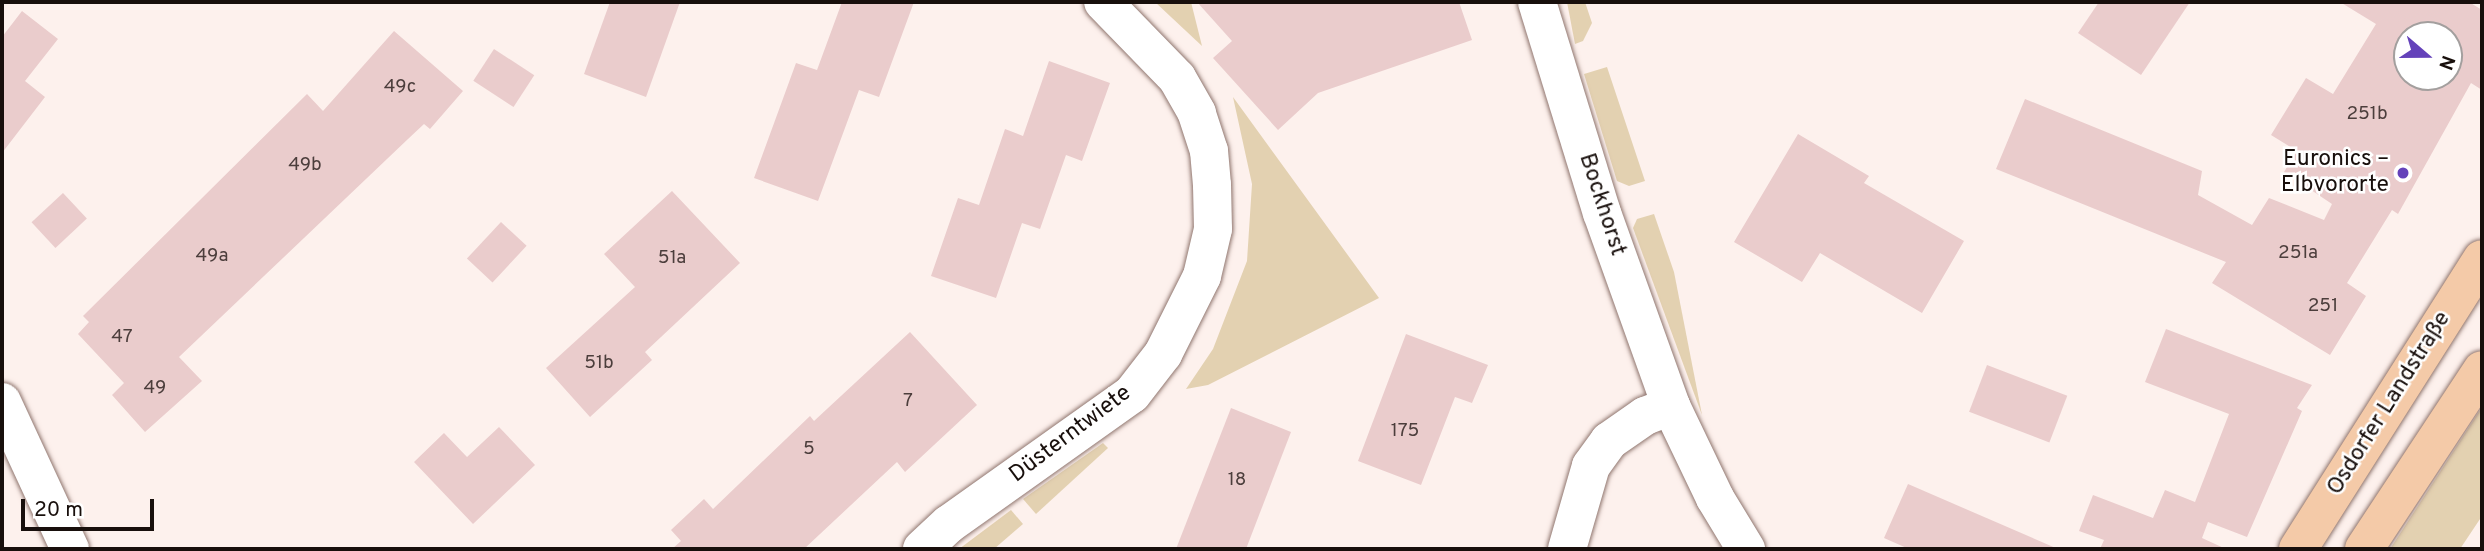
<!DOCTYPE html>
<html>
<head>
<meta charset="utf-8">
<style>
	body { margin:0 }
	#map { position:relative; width:2484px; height:551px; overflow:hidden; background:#fdf1ed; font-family:Overpass,sans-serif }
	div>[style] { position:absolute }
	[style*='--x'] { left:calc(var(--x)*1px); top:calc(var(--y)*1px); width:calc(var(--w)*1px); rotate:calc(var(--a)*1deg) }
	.green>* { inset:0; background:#e3d1b1 }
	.building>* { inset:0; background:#eacccc; transform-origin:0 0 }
	.roads { filter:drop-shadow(0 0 2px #90766f) drop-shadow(0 0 2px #90766f) }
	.street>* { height:38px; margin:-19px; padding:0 19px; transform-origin:19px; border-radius:19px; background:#fff }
	.primary>* { height:38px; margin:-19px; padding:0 19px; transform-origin:19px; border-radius:19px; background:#f4caa8 }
	.dots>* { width:19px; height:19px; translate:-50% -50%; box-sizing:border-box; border:4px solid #fff; border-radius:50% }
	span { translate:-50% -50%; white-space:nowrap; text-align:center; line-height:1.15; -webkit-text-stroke:5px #fff; paint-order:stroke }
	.number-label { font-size:19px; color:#4c3e3c }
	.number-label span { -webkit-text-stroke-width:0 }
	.poi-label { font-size:23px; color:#180f0c }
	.right { translate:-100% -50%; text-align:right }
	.street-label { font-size:23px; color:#180f0c }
	.frame { position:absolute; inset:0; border:4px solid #180f0c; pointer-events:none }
	.north { position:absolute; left:2393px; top:21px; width:70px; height:70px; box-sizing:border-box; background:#fff; border:2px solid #a39f9e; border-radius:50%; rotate:110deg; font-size:19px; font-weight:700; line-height:28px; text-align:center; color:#180f0c }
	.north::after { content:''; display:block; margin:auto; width:24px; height:32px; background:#6442ba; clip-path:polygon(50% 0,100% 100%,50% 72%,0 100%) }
	.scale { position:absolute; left:21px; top:499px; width:133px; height:32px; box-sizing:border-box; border:4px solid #180f0c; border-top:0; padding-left:9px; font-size:21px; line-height:24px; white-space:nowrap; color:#180f0c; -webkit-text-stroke:5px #fff; paint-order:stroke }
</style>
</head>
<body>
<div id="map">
	<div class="green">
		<div style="clip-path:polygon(1155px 2px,1191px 2px,1202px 46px)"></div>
		<div style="clip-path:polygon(1567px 2px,1585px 2px,1592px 23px,1583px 41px,1575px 44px)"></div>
		<div style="clip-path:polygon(1607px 67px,1645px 181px,1629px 186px,1617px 181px,1584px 74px)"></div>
		<div style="clip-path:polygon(1233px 97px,1379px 298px,1208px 385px,1186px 389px,1213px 349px,1247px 261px,1252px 184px)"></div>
		<div style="clip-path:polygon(1654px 214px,1674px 272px,1702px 415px,1633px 228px,1637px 219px)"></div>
		<div style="clip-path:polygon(2482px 407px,2482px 516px,2460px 549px,2390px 549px)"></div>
		<div style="clip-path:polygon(1103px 443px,1108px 448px,1036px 514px,1023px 499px)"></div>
		<div style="clip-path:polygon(1011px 510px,1023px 524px,994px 549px,959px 549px)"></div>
	</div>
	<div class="building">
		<div style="clip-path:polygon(610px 2px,680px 2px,646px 97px,584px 74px)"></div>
		<div style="clip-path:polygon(842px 2px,914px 2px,879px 97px,859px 90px,818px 201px,754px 178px,796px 63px,817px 70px)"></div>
		<div style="clip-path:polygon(1197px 2px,1459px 2px,1472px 40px,1318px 93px,1278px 130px,1213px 58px,1232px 41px)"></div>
		<div style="clip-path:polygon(2099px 2px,2190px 2px,2141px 75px,2078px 33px)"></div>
		<div style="clip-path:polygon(evenodd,2340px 2px,2469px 2px,2482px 10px,2482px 90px,2471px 83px,2398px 214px,2392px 210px,2347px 283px,2366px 296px,2330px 355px,2212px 283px,2226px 262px,1996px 169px,2025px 99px,2202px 171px,2198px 195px,2252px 225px,2269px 198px,2324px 220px,2332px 204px,2284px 172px,2297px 151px,2271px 135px,2306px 78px,2333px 94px,2376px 24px,2340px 2px,2407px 35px,2449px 35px,2449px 77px,2407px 77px,2407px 35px)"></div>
		<div style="clip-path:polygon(22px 11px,58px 39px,25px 81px,45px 97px,2px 153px,2px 37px)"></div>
		<div style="clip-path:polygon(394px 31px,463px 91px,430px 129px,424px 124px,408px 139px,179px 357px,202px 381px,145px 432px,112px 395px,124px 383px,78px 334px,89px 322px,83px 316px,307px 94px,323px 111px)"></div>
		<div style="left:494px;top:49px;width:48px;height:38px;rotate:33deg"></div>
		<div style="clip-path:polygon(1049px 61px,1110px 83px,1082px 161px,1066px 155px,1040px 229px,1022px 223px,996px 298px,931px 276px,958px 198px,979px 205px,1005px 129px,1023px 136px)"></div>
		<div style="clip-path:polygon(1798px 134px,1869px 176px,1864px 183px,1964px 241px,1922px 313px,1820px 253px,1802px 282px,1734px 242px)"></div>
		<div style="clip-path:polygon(672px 191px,740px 263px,645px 352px,652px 360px,590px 417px,546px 368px,635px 287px,604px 254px)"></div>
		<div style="left:63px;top:193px;width:35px;height:43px;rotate:47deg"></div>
		<div style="left:501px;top:222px;width:35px;height:50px;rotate:43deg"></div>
		<div style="clip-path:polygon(2166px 329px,2312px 385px,2297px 408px,2302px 411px,2247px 537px,2208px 522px,2202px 538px,2226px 549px,2100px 549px,2104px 540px,2079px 531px,2093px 495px,2153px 518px,2165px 490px,2195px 502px,2229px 414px,2145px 382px)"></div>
		<div style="clip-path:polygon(910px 332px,977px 405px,905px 472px,897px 462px,804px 549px,672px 549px,681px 541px,671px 530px,704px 499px,713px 509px,810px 416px,814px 421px)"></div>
		<div style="clip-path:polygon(1406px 334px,1488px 365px,1472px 403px,1455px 397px,1421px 485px,1358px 461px)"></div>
		<div style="left:1987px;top:365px;width:86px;height:50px;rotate:21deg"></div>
		<div style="clip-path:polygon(1231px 408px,1291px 432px,1246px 549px,1176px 549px)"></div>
		<div style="clip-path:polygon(499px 427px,535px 465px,473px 524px,414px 462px,444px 433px,467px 457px)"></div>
		<div style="clip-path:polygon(1908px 484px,2058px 549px,1909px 549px,1884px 538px)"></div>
	</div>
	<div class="roads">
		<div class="street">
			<div style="--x:1537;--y:2;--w:221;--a:72.9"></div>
			<div style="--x:1602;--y:213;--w:205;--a:70.3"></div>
			<div style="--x:1671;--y:406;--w:102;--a:64.4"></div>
			<div style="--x:1715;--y:498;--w:60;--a:58.7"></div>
			<div style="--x:2;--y:402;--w:162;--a:65.2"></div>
			<div style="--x:922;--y:549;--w:37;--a:-43"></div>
			<div style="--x:949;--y:524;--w:224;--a:-35.4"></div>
			<div style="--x:1132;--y:394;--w:51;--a:-52.2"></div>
			<div style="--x:1163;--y:354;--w:87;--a:-63.4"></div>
			<div style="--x:1202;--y:276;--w:48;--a:-76.8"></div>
			<div style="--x:1213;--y:229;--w:44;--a:-91.3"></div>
			<div style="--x:1212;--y:185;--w:34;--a:-95"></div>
			<div style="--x:1209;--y:151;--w:40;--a:-108"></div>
			<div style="--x:1197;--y:113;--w:40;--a:-119.7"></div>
			<div style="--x:1177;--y:78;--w:106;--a:-134.2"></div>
			<div style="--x:1567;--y:549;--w:86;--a:-73.9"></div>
			<div style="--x:1591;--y:466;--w:31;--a:-54"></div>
			<div style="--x:1609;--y:441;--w:44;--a:-34.8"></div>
			<div style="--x:1645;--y:416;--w:28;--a:-21"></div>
		</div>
		<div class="primary">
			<div style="--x:2298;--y:549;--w:343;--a:-57.6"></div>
			<div style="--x:2364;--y:549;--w:214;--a:-56.6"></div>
		</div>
	</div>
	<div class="dots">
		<div style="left:2403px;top:173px;background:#6442ba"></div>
	</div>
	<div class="number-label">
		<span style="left:400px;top:88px">49c</span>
		<span style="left:2367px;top:115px">251b</span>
		<span style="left:305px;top:166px">49b</span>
		<span style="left:2298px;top:254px">251a</span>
		<span style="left:212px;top:257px">49a</span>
		<span style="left:672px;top:259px">51a</span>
		<span style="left:2323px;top:307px">251</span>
		<span style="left:122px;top:338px">47</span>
		<span style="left:599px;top:364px">51b</span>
		<span style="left:155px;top:389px">49</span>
		<span style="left:908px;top:402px">7</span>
		<span style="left:1405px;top:432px">175</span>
		<span style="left:809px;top:450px">5</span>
		<span style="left:1237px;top:481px">18</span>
	</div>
	<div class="poi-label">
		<span class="right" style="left:2389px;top:173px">Euronics –<br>Elbvororte</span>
	</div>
	<div class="street-label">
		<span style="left:1601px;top:205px;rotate:72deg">Bockhorst</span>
		<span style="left:2390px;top:404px;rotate:-58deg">Osdorfer Landstraße</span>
		<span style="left:1071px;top:435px;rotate:-37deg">Düsterntwiete</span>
	</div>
	<div class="frame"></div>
	<div class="north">N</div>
	<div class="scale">20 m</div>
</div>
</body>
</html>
